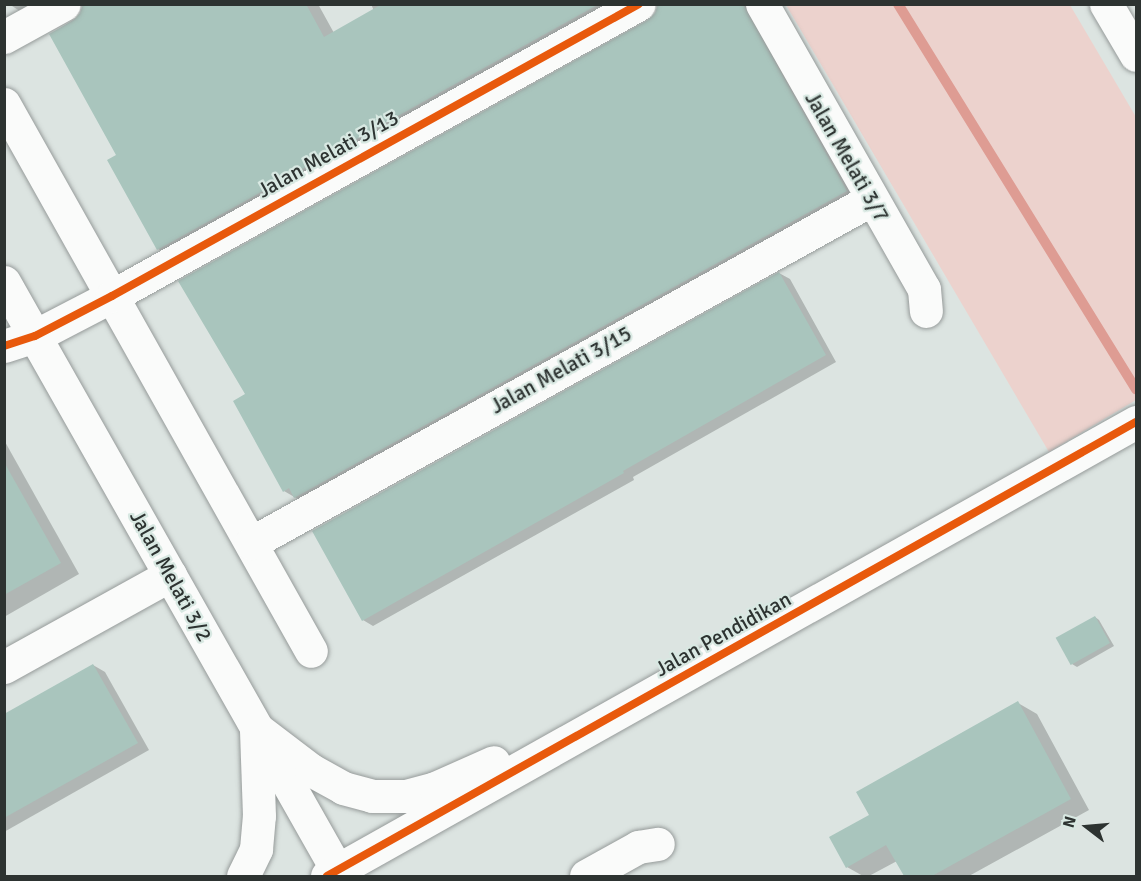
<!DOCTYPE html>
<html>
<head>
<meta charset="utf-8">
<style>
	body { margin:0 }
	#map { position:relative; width:1141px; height:881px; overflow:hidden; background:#dce4e1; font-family:Signika,sans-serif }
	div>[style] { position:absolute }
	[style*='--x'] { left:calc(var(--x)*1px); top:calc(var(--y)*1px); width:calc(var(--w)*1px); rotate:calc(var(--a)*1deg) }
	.green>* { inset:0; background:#ecd2cd }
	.shadow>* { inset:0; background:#0003 }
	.stream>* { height:10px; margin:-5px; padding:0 5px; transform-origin:5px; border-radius:5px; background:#de9c93 }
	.building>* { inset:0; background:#a9c5bd; transform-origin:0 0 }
	.roads { filter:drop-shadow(0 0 2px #969b9a) drop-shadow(0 0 2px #969b9a) }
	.minor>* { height:33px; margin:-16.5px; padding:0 16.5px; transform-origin:16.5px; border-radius:16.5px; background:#fafbfa }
	.tertiary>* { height:33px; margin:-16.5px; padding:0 16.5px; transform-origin:16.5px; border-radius:16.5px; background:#fafbfa }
	.cycleway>* { height:8px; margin:-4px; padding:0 4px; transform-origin:4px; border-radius:4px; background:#e8590c }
	span { translate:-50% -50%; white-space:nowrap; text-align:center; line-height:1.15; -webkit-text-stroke:4.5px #d8e8e2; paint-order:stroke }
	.street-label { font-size:21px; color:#2d3331 }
	.frame { position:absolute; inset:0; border:6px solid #2d3331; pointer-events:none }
	.north { position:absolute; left:1057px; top:797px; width:60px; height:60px; -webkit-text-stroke:4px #d8e8e2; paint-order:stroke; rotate:286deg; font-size:16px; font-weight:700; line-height:24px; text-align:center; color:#2d3331 }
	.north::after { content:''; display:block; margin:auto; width:21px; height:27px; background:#2d3331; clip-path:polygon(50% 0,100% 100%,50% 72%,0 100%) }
</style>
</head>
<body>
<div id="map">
	<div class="green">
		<div style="clip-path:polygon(786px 5px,1070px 5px,1136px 117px,1136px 400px,1049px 452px)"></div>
	</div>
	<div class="shadow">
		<div style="clip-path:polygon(9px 4px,64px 4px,29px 17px)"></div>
		<div style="clip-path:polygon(84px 4px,318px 4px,334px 33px,374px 11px,371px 4px,637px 4px,177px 260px,158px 249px,118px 155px,51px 34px,81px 15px)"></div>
		<div style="clip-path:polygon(659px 4px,755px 4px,865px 202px,303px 502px,284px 491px,247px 395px,649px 22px,657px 14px)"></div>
		<div style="clip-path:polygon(779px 273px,790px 279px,836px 362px,633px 477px,634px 480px,373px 626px,363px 620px)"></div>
		<div style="clip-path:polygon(4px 440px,79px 574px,4px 617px)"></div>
		<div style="clip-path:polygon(1095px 617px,1099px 620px,1114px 646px,1077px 667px,1072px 664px)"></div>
		<div style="clip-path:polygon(93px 665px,105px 672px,149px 750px,4px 832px,4px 716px)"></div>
		<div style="clip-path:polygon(1018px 703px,1037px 714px,1089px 810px,969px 876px,905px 876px,897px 861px,869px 876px,863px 876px,847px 867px,871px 815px)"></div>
	</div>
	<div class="stream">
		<div style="--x:898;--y:4;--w:453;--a:58.3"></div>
	</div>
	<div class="building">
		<div style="clip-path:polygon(83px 4px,306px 4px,324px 37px,382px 4px,599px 4px,157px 250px,107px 160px,116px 155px,49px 34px,74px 20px,80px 13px)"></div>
		<div style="clip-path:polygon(658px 4px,743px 4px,847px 191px,294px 498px,289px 488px,283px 492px,233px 401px,245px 394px,178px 281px,648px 20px,655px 13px)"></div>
		<div style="clip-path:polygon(779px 272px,826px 355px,623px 471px,624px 473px,362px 621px,312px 531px)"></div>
		<div style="clip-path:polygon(4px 462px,61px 563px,4px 595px)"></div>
		<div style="left:1095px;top:616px;width:31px;height:45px;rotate:61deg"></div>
		<div style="clip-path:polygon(93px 664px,138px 743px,4px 818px,4px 714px)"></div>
		<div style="clip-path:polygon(1018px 701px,1071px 799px,932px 876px,904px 876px,886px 845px,846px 868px,829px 837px,869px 815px,856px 792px)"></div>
	</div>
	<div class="roads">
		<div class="minor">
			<div style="--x:762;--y:4;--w:328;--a:60.4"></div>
			<div style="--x:924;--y:289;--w:22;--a:85"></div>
			<div style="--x:1106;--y:4;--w:59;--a:59.5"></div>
			<div style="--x:4;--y:37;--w:68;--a:-28.8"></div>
			<div style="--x:4;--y:104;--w:627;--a:60.7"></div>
			<div style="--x:4;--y:282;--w:676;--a:60.48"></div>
			<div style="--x:4;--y:346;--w:33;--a:-18"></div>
			<div style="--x:35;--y:336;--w:87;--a:-27.5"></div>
			<div style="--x:112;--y:296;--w:602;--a:-28.99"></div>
			<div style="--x:251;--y:543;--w:710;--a:-28.98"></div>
			<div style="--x:4;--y:667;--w:190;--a:-29"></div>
			<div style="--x:586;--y:876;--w:60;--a:-29.1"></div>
			<div style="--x:638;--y:847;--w:20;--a:-9"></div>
		</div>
		<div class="tertiary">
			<div style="--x:256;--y:728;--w:69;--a:37.4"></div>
			<div style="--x:311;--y:770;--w:37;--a:29"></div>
			<div style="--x:343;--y:788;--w:30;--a:15"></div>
			<div style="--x:372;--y:796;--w:34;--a:0"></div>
			<div style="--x:406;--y:796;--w:30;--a:-15"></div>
			<div style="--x:435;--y:788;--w:64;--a:-23.8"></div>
			<div style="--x:243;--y:876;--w:30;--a:-64"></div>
			<div style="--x:256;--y:849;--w:33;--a:-85"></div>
			<div style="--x:259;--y:816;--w:88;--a:-92"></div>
			<div style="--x:327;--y:876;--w:928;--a:-29.3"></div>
		</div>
	</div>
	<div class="cycleway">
		<div style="--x:4;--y:346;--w:33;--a:-18"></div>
		<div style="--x:35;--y:336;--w:87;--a:-27.5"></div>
		<div style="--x:112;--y:296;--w:602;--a:-28.99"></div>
		<div style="--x:327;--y:876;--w:928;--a:-29.3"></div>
	</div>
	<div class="street-label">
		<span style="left:328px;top:154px;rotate:-29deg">Jalan Melati 3/13</span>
		<span style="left:847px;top:157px;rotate:60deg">Jalan Melati 3/7</span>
		<span style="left:561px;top:370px;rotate:-29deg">Jalan Melati 3/15</span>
		<span style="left:171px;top:576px;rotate:61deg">Jalan Melati 3/2</span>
		<span style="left:723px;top:634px;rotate:-29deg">Jalan Pendidikan</span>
	</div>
	<div class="frame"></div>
	<div class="north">N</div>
</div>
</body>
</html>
